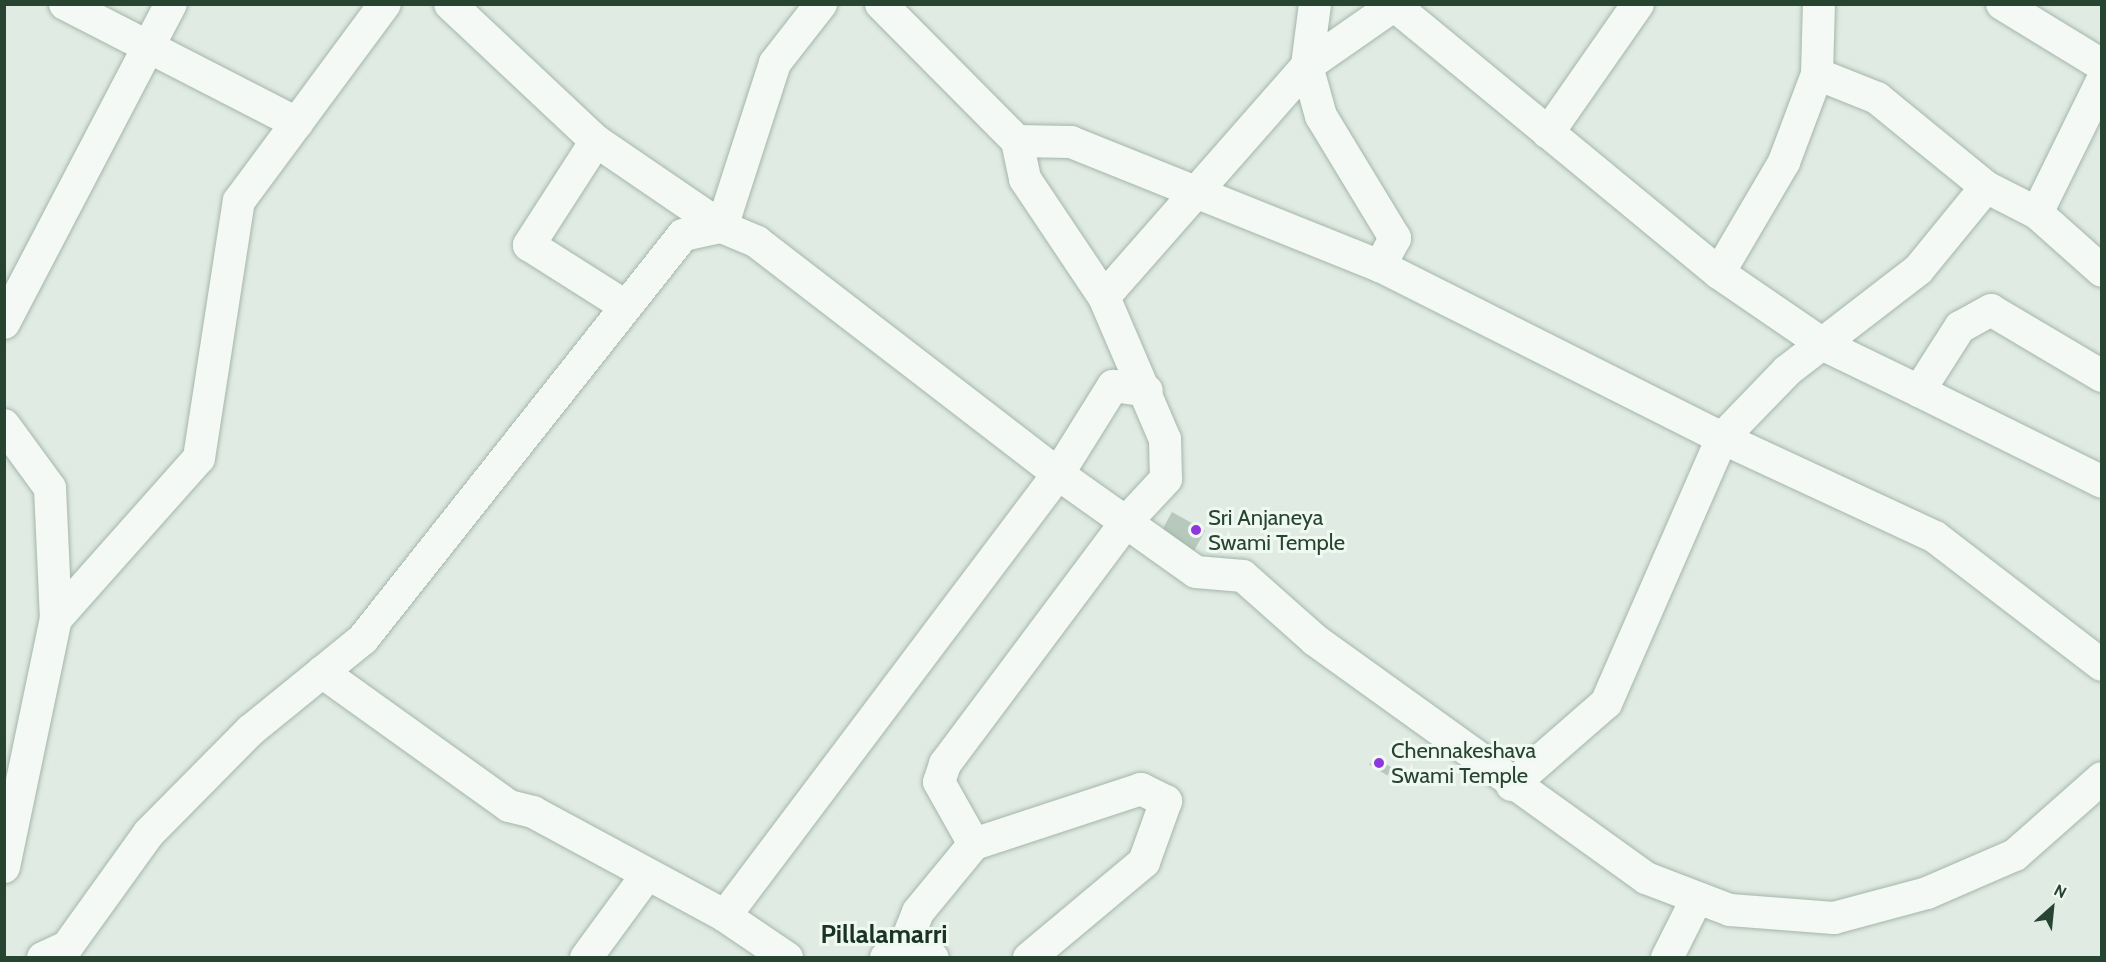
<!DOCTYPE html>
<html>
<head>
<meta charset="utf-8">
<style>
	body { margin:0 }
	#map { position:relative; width:2106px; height:962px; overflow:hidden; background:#e0ebe3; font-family:Cabin,sans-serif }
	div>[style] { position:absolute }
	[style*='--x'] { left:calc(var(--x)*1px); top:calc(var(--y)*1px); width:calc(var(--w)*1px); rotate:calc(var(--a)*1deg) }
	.building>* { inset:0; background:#b7c9bc; transform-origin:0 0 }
	.roads { filter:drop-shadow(0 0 2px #a5b6aa) drop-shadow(0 0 2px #a5b6aa) }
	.minor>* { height:32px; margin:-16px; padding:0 16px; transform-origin:16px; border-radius:16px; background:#f4f9f5 }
	.dots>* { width:16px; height:16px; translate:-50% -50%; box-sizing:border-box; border:3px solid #f0f8f2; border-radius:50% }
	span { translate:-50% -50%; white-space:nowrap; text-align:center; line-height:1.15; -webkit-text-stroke:6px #f0f8f2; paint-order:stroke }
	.poi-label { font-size:22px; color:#274430 }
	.left { translate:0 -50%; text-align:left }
	.quarter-label { font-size:26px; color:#193522; font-weight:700 }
	.frame { position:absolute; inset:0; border:6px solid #274430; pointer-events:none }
	.north { position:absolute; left:2022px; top:878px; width:60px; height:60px; -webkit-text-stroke:4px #f0f8f2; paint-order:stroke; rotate:27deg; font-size:16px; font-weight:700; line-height:24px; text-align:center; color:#274430 }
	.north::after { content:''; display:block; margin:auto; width:21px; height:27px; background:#274430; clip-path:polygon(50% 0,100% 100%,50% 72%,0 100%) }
</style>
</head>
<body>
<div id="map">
	<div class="building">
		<div style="left:1172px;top:512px;width:38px;height:26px;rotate:29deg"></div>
		<div style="left:1374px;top:757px;width:21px;height:9px;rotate:31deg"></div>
	</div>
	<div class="roads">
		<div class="minor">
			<div style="--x:65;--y:4;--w:261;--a:27.2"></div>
			<div style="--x:450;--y:4;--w:200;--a:43.2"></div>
			<div style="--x:596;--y:141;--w:153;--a:34.3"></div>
			<div style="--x:722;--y:227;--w:172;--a:-72.1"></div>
			<div style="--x:775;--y:63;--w:75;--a:-52.1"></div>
			<div style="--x:881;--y:4;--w:193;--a:45.2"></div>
			<div style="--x:1017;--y:141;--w:39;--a:78"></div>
			<div style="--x:1025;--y:179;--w:142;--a:56.2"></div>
			<div style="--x:1104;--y:297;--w:155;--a:66.8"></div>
			<div style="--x:1165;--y:439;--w:40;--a:88.6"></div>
			<div style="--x:1166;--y:479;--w:59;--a:132.9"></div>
			<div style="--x:1126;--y:522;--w:302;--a:126.8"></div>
			<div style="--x:945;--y:764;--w:19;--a:108"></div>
			<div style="--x:939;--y:782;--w:71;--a:60.6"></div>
			<div style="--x:1315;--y:4;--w:63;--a:97.4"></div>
			<div style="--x:1307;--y:66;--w:52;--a:74.4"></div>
			<div style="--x:1321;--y:116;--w:143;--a:58.8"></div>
			<div style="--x:1395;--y:238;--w:32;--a:118"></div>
			<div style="--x:2002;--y:4;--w:117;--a:31.4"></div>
			<div style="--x:1395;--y:6;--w:420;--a:39.5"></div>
			<div style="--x:1719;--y:273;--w:127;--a:34.4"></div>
			<div style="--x:1824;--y:345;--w:106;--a:25.8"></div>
			<div style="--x:1817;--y:74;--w:65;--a:21.8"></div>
			<div style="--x:1877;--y:98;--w:141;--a:39.2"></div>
			<div style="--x:1986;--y:187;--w:57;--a:27"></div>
			<div style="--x:2037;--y:213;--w:87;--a:41.7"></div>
			<div style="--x:1548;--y:133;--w:157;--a:-55.1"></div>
			<div style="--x:596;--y:141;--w:124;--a:122.8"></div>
			<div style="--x:529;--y:245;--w:114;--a:32.4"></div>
			<div style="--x:1017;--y:141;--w:54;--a:1.1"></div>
			<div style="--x:1071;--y:142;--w:333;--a:21.9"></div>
			<div style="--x:1380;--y:266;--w:383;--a:26.7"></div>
			<div style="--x:1722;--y:438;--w:289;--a:113.6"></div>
			<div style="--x:1606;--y:703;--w:125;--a:138.9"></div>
			<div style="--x:1986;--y:187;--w:107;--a:129.3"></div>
			<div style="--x:1918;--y:270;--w:165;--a:142.4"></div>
			<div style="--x:1787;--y:371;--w:93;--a:134.1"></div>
			<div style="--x:1722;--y:438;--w:235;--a:24.9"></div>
			<div style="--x:1935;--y:537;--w:210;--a:37.5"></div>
			<div style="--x:2037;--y:213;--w:147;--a:-63.8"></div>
			<div style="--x:1719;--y:273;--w:129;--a:-59.6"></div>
			<div style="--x:1784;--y:162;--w:94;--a:-69.4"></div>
			<div style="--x:1817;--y:74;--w:70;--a:-88.4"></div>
			<div style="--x:1104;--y:297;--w:308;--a:-48.7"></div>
			<div style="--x:1307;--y:66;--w:108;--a:-34.9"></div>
			<div style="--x:4;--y:323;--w:360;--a:-62.4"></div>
			<div style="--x:2102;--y:376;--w:129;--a:-149.3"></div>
			<div style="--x:1991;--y:310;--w:35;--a:151"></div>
			<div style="--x:1960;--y:327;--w:76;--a:122.6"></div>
			<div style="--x:1919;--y:391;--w:204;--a:26.4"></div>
			<div style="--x:4;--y:425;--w:78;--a:53.9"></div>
			<div style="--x:50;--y:488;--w:131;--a:87.4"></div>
			<div style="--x:322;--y:672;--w:230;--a:35.6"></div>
			<div style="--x:509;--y:806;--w:25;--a:14"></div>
			<div style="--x:533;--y:812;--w:218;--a:28.4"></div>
			<div style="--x:725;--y:916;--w:75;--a:34.1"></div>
			<div style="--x:4;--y:867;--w:253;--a:-78.2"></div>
			<div style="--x:56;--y:619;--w:215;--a:-48.4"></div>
			<div style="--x:199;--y:458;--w:260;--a:-81.2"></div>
			<div style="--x:239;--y:201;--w:245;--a:-53.5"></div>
			<div style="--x:725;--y:916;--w:553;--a:-53.01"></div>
			<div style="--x:1058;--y:474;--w:104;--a:-58"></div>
			<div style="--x:1113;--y:386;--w:34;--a:8"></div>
			<div style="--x:906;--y:942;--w:31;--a:31"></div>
			<div style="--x:43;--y:958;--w:26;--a:-25"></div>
			<div style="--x:67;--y:947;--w:140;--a:-54.3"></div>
			<div style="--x:149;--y:833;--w:145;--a:-45.3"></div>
			<div style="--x:251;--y:730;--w:144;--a:-39.1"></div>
			<div style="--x:363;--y:639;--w:515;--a:-51.62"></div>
			<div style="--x:683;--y:235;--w:40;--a:-12"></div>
			<div style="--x:722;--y:227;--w:38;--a:23"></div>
			<div style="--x:757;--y:242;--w:380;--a:37.6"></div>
			<div style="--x:1058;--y:474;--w:169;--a:35.4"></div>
			<div style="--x:1196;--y:572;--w:47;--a:4.9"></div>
			<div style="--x:1243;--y:576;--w:96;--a:41.6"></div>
			<div style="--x:1315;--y:640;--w:408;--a:35.7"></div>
			<div style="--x:1646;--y:878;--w:90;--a:20.9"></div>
			<div style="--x:1730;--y:910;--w:104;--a:4.4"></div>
			<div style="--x:1834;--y:918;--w:96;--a:-15"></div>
			<div style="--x:1927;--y:893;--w:96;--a:-23.4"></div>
			<div style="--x:2015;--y:855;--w:116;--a:-41.5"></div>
			<div style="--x:586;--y:958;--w:102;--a:-53.8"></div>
			<div style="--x:886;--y:958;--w:26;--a:-39"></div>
			<div style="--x:906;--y:942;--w:32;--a:-68"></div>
			<div style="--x:918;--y:912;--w:88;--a:-50.5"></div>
			<div style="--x:974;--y:844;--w:176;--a:-18.2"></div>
			<div style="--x:1141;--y:789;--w:28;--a:26"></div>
			<div style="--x:1166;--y:801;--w:65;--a:109.8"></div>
			<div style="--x:1144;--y:862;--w:150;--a:140.1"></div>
			<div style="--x:1667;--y:958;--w:67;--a:-63.4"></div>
		</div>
	</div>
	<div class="dots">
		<div style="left:1196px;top:530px;background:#8f37de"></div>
		<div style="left:1379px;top:763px;background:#8f37de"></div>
	</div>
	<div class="poi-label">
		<span class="left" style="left:1208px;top:530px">Sri Anjaneya<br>Swami Temple</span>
		<span class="left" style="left:1391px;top:763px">Chennakeshava<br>Swami Temple</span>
	</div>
	<div class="quarter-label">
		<span style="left:884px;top:935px">Pillalamarri</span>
	</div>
	<div class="frame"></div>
	<div class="north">N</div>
</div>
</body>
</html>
